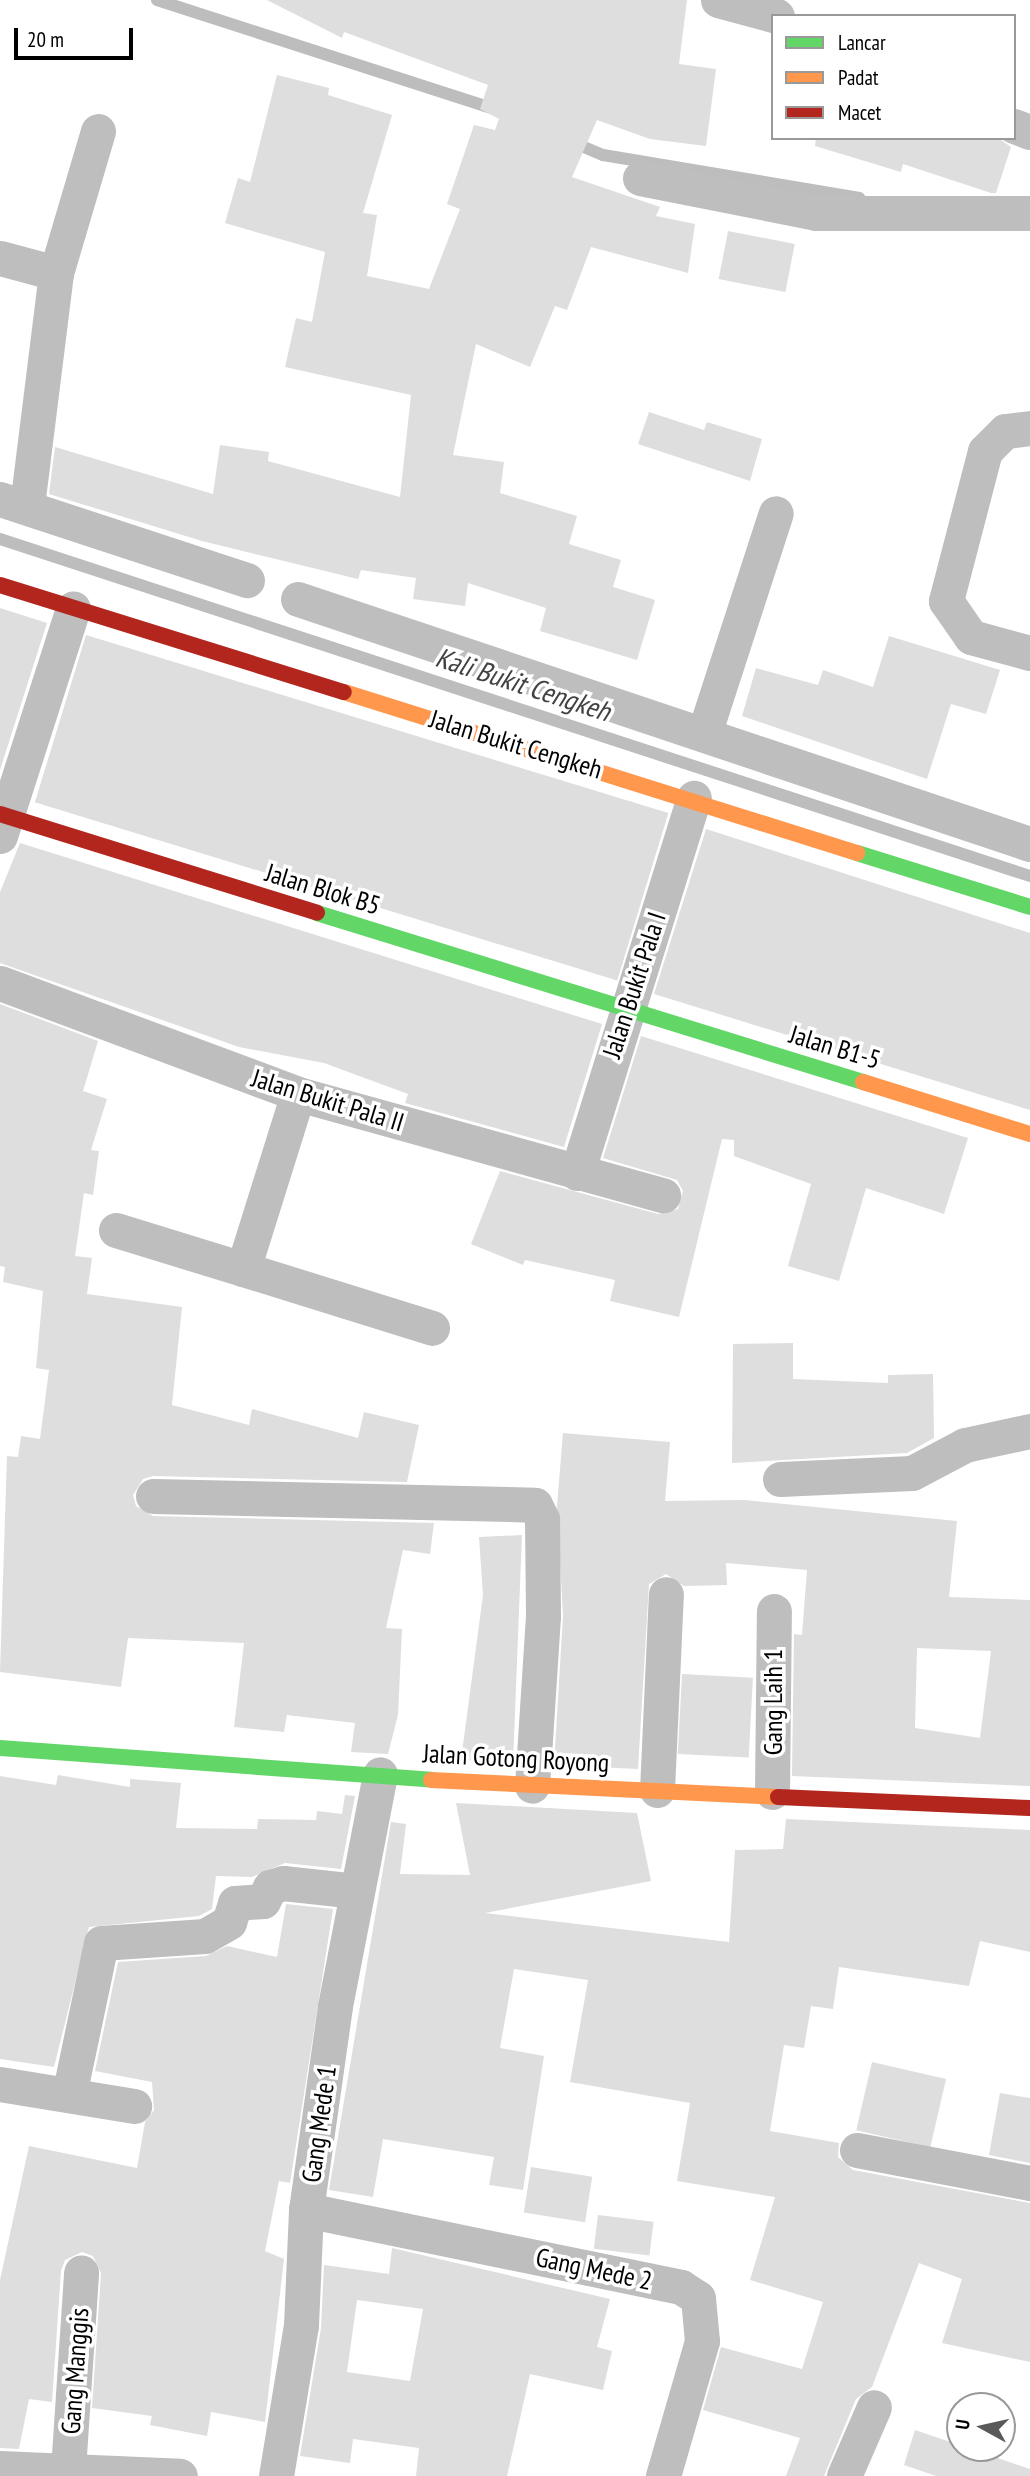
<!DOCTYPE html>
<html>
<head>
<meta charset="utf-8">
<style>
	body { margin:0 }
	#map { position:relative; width:1030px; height:2476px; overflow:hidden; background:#fff; font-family:"PT Sans Narrow",sans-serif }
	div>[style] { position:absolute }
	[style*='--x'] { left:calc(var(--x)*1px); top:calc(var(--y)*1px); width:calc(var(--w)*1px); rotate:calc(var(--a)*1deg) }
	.stream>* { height:12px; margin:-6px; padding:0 6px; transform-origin:6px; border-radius:6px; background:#bdbdbd }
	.building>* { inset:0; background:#dedede; transform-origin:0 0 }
	.street>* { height:35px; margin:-17.5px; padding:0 17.5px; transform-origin:17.5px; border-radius:17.5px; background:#bebebe }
	.fast>* { height:16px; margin:-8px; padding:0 8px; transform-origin:8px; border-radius:8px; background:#63d668 }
	.slow>* { height:16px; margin:-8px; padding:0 8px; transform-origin:8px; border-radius:8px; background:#ff974d }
	.jam>* { height:16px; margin:-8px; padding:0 8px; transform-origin:8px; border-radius:8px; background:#b3261e }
	span { translate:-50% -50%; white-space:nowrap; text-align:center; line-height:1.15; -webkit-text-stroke:7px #fff; paint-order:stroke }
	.street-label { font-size:26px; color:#000 }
	.water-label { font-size:28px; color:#424242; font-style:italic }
	.legend { position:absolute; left:771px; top:14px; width:245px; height:126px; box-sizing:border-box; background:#fff; border:2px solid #999; margin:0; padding:9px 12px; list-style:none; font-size:21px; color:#000 }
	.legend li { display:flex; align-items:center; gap:14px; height:35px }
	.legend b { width:35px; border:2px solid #999 }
	.north { position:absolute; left:946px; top:2392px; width:70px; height:70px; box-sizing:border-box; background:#fff; border:2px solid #999; border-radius:50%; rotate:278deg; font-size:19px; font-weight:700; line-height:28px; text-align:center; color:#000 }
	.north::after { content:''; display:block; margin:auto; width:24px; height:32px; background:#595959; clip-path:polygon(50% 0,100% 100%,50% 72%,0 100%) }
	.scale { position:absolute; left:14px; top:28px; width:119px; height:32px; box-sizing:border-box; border:4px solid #000; border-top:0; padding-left:9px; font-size:21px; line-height:24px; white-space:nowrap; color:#000; -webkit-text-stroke:5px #fff; paint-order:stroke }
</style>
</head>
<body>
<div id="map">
	<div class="stream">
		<div style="--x:157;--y:0;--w:357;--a:17.9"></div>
		<div style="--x:572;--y:142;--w:34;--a:23"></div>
		<div style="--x:603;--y:155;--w:260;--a:9.5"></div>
		<div style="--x:0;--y:539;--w:1084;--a:18.12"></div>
	</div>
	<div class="building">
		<div style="clip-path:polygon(267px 0,687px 0,679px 64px,716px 69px,706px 146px,650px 139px,597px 120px,572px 177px,660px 207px,656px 216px,695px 224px,688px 273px,591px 247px,567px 310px,555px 306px,530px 367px,476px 344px,453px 455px,504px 462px,500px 493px,577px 516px,569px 544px,621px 560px,613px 587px,655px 600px,637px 660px,540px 631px,546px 608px,468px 583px,465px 606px,413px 599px,416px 578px,361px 570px,358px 579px,202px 541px,49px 494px,55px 447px,213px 494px,220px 445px,269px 452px,268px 461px,400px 497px,411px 395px,285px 367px,296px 318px,312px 322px,325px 252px,225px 223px,238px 178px,250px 182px,277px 75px,329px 88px,328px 95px,392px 115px,363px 213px,377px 215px,367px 276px,429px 289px,460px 209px,447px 204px,474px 125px,495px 130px,499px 119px,480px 109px,488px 85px,344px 32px,342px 38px)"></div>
		<div style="clip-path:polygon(816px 138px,998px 138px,1011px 147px,996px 193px,991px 193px,903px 164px,901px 172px,815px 146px)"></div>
		<div style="left:728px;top:231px;width:68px;height:49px;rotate:11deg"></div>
		<div style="clip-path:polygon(649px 412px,704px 430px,707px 422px,762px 439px,750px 481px,638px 444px)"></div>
		<div style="clip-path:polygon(0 608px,47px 623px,0 770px)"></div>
		<div style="left:86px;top:635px;width:609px;height:175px;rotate:17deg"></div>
		<div style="clip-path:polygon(889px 636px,1000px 670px,986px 714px,951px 704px,927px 779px,742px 716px,756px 668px,818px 685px,823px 670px,873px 687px)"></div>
		<div style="clip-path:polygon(706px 829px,1030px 933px,1030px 1110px,654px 994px)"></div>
		<div style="clip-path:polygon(20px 843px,602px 1024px,564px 1147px,405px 1103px,408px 1094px,324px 1063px,239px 1047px,0 963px,0 892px)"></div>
		<div style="clip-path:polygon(0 1004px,98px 1041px,83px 1091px,107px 1099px,91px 1150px,99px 1151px,93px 1195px,84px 1193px,75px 1256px,92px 1258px,87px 1294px,182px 1307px,172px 1405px,249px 1425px,252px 1409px,358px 1438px,364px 1412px,419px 1425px,407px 1482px,153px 1476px,143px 1479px,133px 1495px,136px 1506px,153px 1516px,434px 1523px,430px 1554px,403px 1550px,386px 1628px,402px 1629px,398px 1715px,388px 1754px,351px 1752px,355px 1723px,287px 1715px,284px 1732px,234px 1727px,244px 1643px,128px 1638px,121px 1687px,0 1672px,7px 1456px,18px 1457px,21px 1436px,40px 1439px,49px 1370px,36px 1368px,43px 1291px,3px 1282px,5px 1267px,0 1266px)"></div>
		<div style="clip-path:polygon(641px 1036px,968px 1138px,944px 1214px,866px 1188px,839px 1281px,788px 1266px,811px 1184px,734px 1156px,734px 1140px,722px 1139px,679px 1317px,610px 1301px,615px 1280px,525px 1260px,523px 1265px,471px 1244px,500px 1171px,658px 1214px,678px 1209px,683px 1191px,677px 1180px,603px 1158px)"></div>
		<div style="clip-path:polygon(793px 1343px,793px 1379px,888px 1383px,888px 1375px,933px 1374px,934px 1438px,907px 1453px,732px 1463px,733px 1344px)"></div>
		<div style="clip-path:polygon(evenodd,563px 1433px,670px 1442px,665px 1501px,744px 1500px,957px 1521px,949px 1597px,1030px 1600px,1030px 1786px,792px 1776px,794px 1634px,802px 1635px,807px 1570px,726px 1563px,727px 1585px,684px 1586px,666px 1574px,649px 1584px,638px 1769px,554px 1765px,563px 1616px,557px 1505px,563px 1433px,917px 1648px,991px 1651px,980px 1738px,915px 1728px,917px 1648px)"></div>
		<div style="clip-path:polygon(522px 1535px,513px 1763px,461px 1760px,483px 1595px,479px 1537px)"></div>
		<div style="left:682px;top:1674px;width:71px;height:80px;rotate:3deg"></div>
		<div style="clip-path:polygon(58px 1775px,130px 1787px,130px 1779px,181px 1783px,176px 1828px,257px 1829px,258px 1819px,316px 1820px,317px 1811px,342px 1814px,345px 1795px,355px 1796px,341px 1869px,285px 1863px,252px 1877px,216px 1876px,212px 1909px,199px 1916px,89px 1927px,54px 2067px,0 2059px,0 1776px,56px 1785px)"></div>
		<div style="clip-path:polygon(456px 1803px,637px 1813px,651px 1881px,485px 1913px,729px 1942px,735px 1850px,783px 1849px,786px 1819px,1030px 1830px,1030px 1952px,980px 1941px,969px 1986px,839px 1967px,833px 2009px,811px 2006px,804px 2048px,784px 2045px,770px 2131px,839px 2143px,838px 2157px,853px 2170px,1030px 2203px,1030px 2362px,942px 2343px,962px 2279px,919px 2263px,872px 2387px,856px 2399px,824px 2476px,786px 2476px,800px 2438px,703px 2410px,721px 2347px,802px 2369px,823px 2302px,750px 2280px,775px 2197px,677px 2181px,690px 2103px,570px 2082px,588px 1980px,514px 1969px,500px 2048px,544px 2056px,523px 2190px,489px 2185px,494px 2157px,383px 2139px,373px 2197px,329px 2190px,391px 1822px,406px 1824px,400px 1874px,470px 1875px)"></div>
		<div style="clip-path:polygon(286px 1904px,333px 1909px,290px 2183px,279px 2181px,265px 2251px,284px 2259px,265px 2422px,211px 2412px,207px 2436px,150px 2425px,152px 2416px,92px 2408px,101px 2273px,93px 2256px,82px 2252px,65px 2260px,61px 2271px,52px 2402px,29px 2399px,19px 2449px,0 2448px,0 2280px,29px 2146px,137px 2168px,145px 2122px,154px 2110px,152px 2082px,95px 2071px,118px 1962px,206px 1956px,227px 1946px,277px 1957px)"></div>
		<div style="left:872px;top:2062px;width:76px;height:70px;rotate:13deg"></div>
		<div style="clip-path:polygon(1000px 2093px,1030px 2098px,1030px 2163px,989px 2155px)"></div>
		<div style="left:531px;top:2167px;width:62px;height:46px;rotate:9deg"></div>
		<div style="left:598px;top:2215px;width:56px;height:34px;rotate:7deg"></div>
		<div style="clip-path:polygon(evenodd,392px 2248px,610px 2299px,597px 2347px,612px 2351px,603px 2390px,530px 2374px,507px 2476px,416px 2476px,419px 2448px,353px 2439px,350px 2463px,300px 2456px,321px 2328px,324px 2265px,389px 2274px,392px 2248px,357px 2300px,423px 2309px,410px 2381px,347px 2372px,357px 2300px)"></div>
		<div style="clip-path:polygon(915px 2430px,1030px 2469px,1030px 2476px,936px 2476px,904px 2465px)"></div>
	</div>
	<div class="street">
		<div style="--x:718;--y:0;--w:61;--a:15.2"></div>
		<div style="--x:1014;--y:126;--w:17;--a:21"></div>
		<div style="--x:640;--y:178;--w:179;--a:11.2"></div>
		<div style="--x:816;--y:213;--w:214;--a:0"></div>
		<div style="--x:0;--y:258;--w:58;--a:15"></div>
		<div style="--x:56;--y:273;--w:236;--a:97.1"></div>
		<div style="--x:56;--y:273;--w:148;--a:-73.5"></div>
		<div style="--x:1030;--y:428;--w:25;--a:173"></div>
		<div style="--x:1005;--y:431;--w:28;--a:135"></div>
		<div style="--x:985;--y:451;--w:155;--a:104.6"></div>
		<div style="--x:946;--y:601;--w:44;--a:55.2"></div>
		<div style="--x:971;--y:637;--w:61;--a:15.2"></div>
		<div style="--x:0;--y:499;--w:260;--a:18.2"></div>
		<div style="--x:298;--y:599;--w:772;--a:18.51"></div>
		<div style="--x:704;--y:734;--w:232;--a:-72"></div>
		<div style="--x:0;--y:836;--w:239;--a:-72.2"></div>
		<div style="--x:0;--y:983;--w:318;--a:20.4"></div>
		<div style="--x:298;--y:1094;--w:379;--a:15.5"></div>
		<div style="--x:577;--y:1173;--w:393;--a:-72.7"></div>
		<div style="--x:116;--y:1230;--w:133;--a:17.1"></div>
		<div style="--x:243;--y:1269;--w:183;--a:-72.6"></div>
		<div style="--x:243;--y:1269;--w:198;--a:17.3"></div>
		<div style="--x:780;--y:1479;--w:132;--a:-2.6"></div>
		<div style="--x:912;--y:1473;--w:60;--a:-27.8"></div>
		<div style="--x:965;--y:1445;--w:66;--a:-12.2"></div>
		<div style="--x:153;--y:1496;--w:382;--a:1.3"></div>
		<div style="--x:535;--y:1505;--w:16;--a:63"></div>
		<div style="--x:542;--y:1519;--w:97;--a:89.4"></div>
		<div style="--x:543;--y:1616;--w:170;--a:93.7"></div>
		<div style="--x:657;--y:1790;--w:196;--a:-87.4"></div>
		<div style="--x:772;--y:1792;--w:181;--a:-89.4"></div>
		<div style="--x:0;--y:2084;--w:136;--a:9.3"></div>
		<div style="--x:69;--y:2095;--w:155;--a:-78.1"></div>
		<div style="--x:101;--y:1943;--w:104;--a:-3.9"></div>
		<div style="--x:205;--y:1936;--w:28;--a:-30"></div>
		<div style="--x:229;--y:1922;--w:20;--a:-72"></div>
		<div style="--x:235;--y:1903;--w:28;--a:-4"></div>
		<div style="--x:263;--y:1901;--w:16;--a:-63"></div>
		<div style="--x:270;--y:1887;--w:14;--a:-17"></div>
		<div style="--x:283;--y:1883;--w:74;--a:6.2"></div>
		<div style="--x:857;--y:2150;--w:176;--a:10.8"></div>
		<div style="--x:306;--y:2210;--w:383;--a:11.6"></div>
		<div style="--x:681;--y:2287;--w:20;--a:33"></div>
		<div style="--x:698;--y:2298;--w:43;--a:84.7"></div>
		<div style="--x:702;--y:2341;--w:141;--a:106.1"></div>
		<div style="--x:0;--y:2468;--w:180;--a:2.5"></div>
		<div style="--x:68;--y:2470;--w:198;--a:-86.2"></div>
		<div style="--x:276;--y:2476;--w:153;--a:-80.6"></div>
		<div style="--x:301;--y:2325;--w:115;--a:-87.5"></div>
		<div style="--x:306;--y:2210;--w:206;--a:-81.9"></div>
		<div style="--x:335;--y:2006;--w:236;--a:-79"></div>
		<div style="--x:844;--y:2476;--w:75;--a:-66.5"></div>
	</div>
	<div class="fast">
		<div style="--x:857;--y:853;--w:181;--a:17.3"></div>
		<div style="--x:317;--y:913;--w:572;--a:17.2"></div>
		<div style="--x:0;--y:1748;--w:432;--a:4.2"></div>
	</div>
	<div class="slow">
		<div style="--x:344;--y:692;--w:538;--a:17.42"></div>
		<div style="--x:863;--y:1082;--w:175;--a:17.3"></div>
		<div style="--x:431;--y:1780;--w:347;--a:2.8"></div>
	</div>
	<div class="jam">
		<div style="--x:0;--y:585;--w:360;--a:17.3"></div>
		<div style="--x:0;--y:814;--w:332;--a:17.3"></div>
		<div style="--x:778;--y:1797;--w:252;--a:2.5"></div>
	</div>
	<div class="street-label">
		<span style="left:516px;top:744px;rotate:17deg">Jalan Bukit Cengkeh</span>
		<span style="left:323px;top:889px;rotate:17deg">Jalan Blok B5</span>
		<span style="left:634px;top:985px;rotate:-72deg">Jalan Bukit Pala I</span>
		<span style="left:835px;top:1047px;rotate:17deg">Jalan B1-5</span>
		<span style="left:328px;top:1100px;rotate:17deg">Jalan Bukit Pala II</span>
		<span style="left:773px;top:1702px;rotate:-90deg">Gang Laih 1</span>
		<span style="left:516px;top:1758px;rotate:3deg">Jalan Gotong Royong</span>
		<span style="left:319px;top:2124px;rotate:-82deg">Gang Mede 1</span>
		<span style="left:594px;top:2269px;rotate:12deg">Gang Mede 2</span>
		<span style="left:75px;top:2371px;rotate:-86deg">Gang Manggis</span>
	</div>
	<div class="water-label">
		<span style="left:523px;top:684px;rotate:18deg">Kali Bukit Cengkeh</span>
	</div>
	<ul class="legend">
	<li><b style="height:9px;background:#63d668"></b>Lancar</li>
	<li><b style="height:9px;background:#ff974d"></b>Padat</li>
	<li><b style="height:9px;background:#b3261e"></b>Macet</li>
	</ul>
	<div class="north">U</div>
	<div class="scale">20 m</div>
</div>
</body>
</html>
